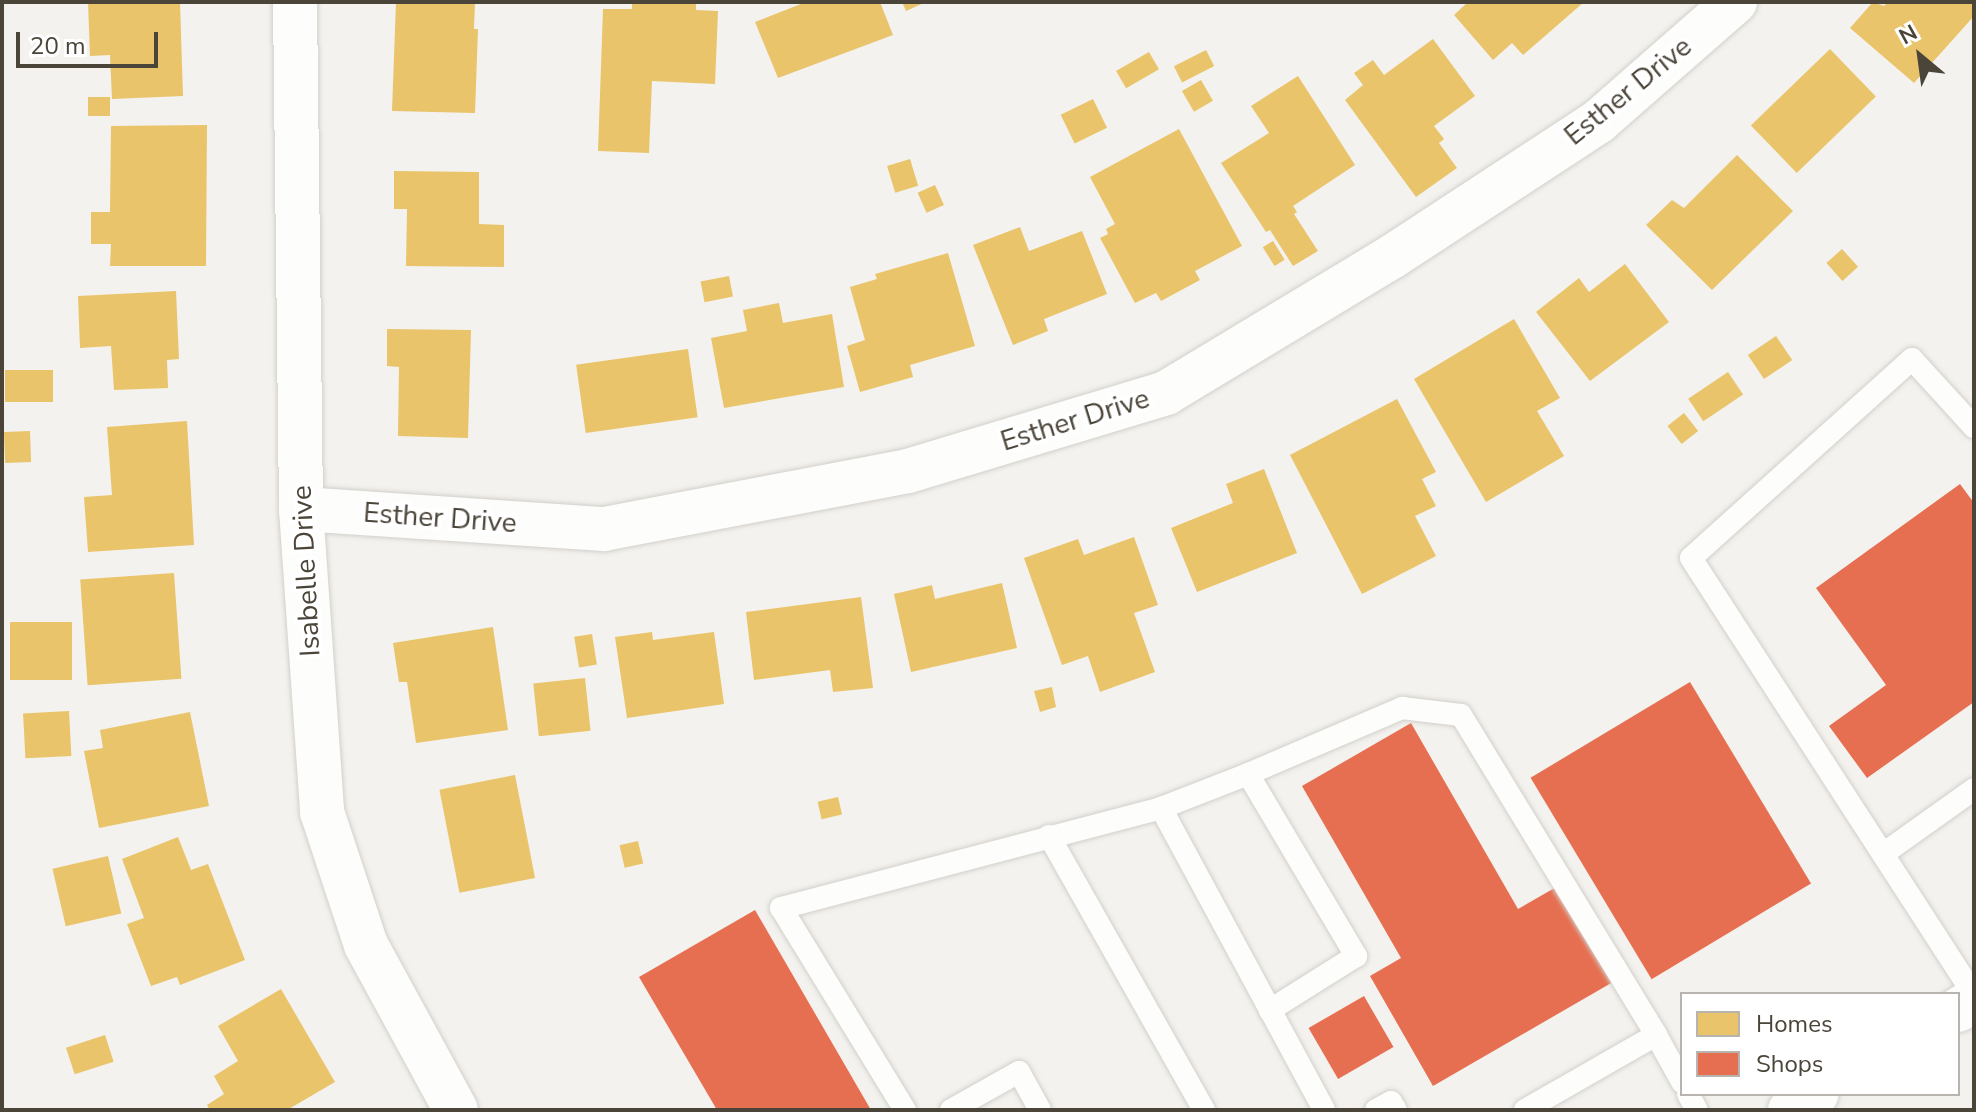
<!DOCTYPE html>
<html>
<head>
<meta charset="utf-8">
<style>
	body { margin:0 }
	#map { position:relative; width:1976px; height:1112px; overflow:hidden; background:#f4f2ee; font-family:"Nunito Sans",sans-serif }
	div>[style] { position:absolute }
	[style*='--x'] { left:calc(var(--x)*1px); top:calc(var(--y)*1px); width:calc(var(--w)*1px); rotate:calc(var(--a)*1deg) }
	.homes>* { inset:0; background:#e9c46a; transform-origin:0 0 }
	.shops>* { inset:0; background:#e76f51; transform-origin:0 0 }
	.roads { filter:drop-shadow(0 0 2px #d2d0cb) drop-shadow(0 0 2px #d2d0cb) }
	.service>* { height:22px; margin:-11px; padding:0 11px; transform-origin:11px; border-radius:11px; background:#fdfdfc }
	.minor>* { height:44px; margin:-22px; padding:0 22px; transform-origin:22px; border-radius:22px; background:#fdfdfc }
	.tertiary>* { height:44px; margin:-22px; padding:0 22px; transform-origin:22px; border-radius:22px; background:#fdfdfc }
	span { translate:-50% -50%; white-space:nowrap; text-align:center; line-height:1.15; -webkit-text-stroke:8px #fff; paint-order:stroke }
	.street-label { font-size:28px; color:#4b4439 }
	.frame { position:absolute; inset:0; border:4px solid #4b4439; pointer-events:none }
	.legend { position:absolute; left:1680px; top:992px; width:280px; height:104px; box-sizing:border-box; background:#fff; border:2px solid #b7b4b0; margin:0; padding:10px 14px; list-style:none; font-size:24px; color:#4b4439 }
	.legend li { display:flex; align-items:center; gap:16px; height:40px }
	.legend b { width:40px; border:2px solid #b7b4b0 }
	.north { position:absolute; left:1880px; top:16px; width:80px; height:80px; -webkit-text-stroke:6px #fff; paint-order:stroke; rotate:331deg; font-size:22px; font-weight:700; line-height:32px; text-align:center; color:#4b4439 }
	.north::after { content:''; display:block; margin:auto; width:28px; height:36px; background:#4b4439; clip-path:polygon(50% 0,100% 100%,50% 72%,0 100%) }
	.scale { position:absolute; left:16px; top:32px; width:142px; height:36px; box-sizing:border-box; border:4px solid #4b4439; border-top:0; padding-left:10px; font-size:24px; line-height:28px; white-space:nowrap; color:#4b4439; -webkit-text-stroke:6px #fff; paint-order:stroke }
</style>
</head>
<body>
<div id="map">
	<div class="homes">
		<div style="clip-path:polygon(88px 2px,180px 2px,183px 96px,112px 99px,110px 55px,90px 56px)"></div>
		<div style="clip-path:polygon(396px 2px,475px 2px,474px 29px,478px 29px,475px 113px,392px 111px)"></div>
		<div style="clip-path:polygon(632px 2px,696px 3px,696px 10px,718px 11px,715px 84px,652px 81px,649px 153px,598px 151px,603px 9px,632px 9px)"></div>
		<div style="clip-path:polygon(806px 2px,880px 2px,893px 35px,778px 78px,755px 22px)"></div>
		<div style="clip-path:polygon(902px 2px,926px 2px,906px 11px)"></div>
		<div style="clip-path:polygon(1468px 2px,1584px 2px,1523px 55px,1512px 43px,1493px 60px,1454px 15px)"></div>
		<div style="clip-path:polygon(1873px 2px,1884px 6px,1888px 2px,1974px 2px,1974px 16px,1914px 83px,1850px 28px)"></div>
		<div style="clip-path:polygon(1433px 39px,1475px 96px,1434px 126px,1444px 139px,1439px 143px,1457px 168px,1416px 197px,1345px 100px,1363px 85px,1354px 73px,1373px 60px,1384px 75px)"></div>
		<div style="left:1830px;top:49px;width:66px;height:110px;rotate:46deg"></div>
		<div style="left:1206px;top:50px;width:18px;height:36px;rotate:63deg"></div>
		<div style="left:1149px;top:52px;width:20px;height:38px;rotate:60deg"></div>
		<div style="clip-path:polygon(1298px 76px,1355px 165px,1293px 206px,1297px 212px,1294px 214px,1318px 251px,1293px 266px,1270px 230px,1266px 232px,1221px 163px,1269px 133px,1251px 106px)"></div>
		<div style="left:1201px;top:80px;width:24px;height:22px;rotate:60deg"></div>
		<div style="left:88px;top:97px;width:22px;height:19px"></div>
		<div style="left:1093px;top:99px;width:32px;height:36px;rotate:64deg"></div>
		<div style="clip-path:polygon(207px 125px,206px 266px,110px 266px,111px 244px,91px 244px,91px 212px,110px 212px,111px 126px)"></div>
		<div style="clip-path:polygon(1179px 129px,1242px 246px,1195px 271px,1200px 280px,1161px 301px,1156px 293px,1135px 303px,1100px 238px,1108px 234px,1106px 229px,1115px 224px,1090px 177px)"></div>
		<div style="clip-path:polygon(1737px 155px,1793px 211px,1712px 290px,1646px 225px,1672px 200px,1684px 208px)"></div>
		<div style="left:910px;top:159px;width:28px;height:24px;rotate:73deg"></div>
		<div style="clip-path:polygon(394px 171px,479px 172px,479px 224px,504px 225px,504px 267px,406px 266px,407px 209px,394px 209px)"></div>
		<div style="left:935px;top:185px;width:22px;height:19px;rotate:66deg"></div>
		<div style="clip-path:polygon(1020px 227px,1029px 251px,1082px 231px,1107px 294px,1044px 319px,1048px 331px,1013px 345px,973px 245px)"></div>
		<div style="left:1273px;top:241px;width:22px;height:12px;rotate:58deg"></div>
		<div style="left:1842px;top:249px;width:24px;height:21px;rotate:48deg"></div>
		<div style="clip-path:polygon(948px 253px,975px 346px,910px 365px,913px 377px,860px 392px,847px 346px,865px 340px,850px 287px,877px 279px,875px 274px)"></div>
		<div style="clip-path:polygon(1625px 264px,1669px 322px,1590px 381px,1536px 312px,1579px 278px,1589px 292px)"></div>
		<div style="left:729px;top:276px;width:21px;height:29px;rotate:79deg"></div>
		<div style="clip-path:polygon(176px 291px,179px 359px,167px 360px,168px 388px,114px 390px,111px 346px,80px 348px,78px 296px)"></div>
		<div style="clip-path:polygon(779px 303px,783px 323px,832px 314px,844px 387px,724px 408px,711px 338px,747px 331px,743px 310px)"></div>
		<div style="clip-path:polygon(1514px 319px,1560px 398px,1537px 411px,1564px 456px,1486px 502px,1414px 379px)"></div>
		<div style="clip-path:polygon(387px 329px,471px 330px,468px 438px,398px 436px,399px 367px,387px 366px)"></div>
		<div style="left:1776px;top:336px;width:29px;height:34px;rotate:56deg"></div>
		<div style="left:688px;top:349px;width:69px;height:113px;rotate:82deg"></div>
		<div style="left:5px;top:370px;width:48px;height:32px"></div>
		<div style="left:1728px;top:372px;width:27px;height:48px;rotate:56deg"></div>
		<div style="clip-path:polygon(1397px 399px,1436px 472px,1422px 479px,1436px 506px,1415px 516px,1436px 556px,1362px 594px,1290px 455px)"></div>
		<div style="left:1684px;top:413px;width:23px;height:21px;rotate:52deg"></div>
		<div style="clip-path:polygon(187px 421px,194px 545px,88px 552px,84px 497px,112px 495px,107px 427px)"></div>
		<div style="left:30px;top:431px;width:31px;height:26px;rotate:88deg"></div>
		<div style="clip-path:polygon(1264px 469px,1297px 553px,1197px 592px,1171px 528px,1233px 503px,1226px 484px)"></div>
		<div style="clip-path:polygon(1134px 537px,1158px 605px,1134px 613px,1155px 672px,1100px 692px,1088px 656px,1062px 665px,1024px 558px,1078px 539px,1084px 555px)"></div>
		<div style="left:174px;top:573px;width:106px;height:94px;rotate:86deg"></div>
		<div style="clip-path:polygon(1002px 583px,1017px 648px,911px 672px,894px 594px,932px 585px,935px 599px)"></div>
		<div style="clip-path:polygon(861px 597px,873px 688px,833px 692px,830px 670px,754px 680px,746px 612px)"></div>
		<div style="left:10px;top:622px;width:62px;height:58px"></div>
		<div style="clip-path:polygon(493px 627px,508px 730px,416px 743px,407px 682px,399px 682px,393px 643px)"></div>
		<div style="clip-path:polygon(652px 632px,653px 640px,714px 632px,724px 704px,627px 718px,615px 637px)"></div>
		<div style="left:592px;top:634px;width:31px;height:18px;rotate:81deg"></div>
		<div style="left:585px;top:678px;width:53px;height:52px;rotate:84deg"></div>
		<div style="clip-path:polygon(1052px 687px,1056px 707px,1040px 712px,1034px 691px)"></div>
		<div style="left:69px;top:711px;width:45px;height:46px;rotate:87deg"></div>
		<div style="clip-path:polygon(190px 712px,209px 806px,99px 828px,84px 751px,103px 748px,100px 730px)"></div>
		<div style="left:515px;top:775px;width:105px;height:77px;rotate:79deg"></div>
		<div style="left:838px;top:797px;width:18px;height:21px;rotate:77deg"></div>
		<div style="clip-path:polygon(178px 837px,191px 870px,208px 864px,245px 960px,180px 985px,177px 977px,151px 986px,127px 924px,144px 918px,122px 859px)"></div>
		<div style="left:638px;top:841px;width:23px;height:19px;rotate:77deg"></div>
		<div style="left:108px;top:856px;width:59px;height:57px;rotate:77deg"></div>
		<div style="clip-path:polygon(281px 989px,335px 1082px,287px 1110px,210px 1110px,207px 1105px,224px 1094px,214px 1076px,238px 1061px,218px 1026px)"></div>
		<div style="left:105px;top:1035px;width:28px;height:41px;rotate:72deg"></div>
	</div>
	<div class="shops">
		<div style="clip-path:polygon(1960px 484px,1974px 503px,1974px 702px,1867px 778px,1829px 726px,1886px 685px,1816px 588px)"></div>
		<div style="left:1690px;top:682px;width:235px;height:186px;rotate:59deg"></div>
		<div style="clip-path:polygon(1411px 723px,1518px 909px,1558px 886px,1613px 982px,1433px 1086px,1370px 976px,1401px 958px,1302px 786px)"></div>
		<div style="clip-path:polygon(755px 910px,871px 1110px,717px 1110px,639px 977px)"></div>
		<div style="left:1364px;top:996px;width:59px;height:64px;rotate:60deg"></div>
	</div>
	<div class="roads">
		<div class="service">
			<div style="--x:1974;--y:427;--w:92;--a:-132.4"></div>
			<div style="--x:1912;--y:359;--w:297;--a:138"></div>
			<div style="--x:1691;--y:558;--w:521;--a:57.07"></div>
			<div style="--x:1248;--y:774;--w:168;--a:-23.2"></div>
			<div style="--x:1402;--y:708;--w:59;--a:6.8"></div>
			<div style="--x:1461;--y:715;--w:375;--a:58.6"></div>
			<div style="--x:1161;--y:808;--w:93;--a:-21.3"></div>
			<div style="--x:1248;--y:774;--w:212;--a:59.3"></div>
			<div style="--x:1356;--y:956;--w:102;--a:147.9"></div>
			<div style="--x:1049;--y:836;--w:315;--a:60.5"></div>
			<div style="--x:1883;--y:854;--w:112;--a:-35.5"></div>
			<div style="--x:1688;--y:1094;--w:18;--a:61"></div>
			<div style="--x:905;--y:1110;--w:237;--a:-121.5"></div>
			<div style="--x:781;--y:908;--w:393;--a:-14.7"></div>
			<div style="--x:1161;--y:808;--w:343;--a:61.6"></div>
			<div style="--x:951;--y:1110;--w:78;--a:-29.2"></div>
			<div style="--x:1019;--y:1072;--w:43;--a:61.1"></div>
			<div style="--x:1376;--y:1110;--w:17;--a:-28"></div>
			<div style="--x:1391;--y:1102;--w:9;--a:58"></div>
			<div style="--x:1525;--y:1110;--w:151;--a:-29.8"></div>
			<div style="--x:1656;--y:1035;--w:54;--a:61"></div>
		</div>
		<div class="minor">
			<div style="--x:295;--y:2;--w:507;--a:89.32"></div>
			<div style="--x:301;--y:509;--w:304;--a:86"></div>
			<div style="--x:322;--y:812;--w:140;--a:71.7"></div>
			<div style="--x:366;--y:945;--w:188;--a:61.4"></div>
			<div style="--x:301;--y:509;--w:304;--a:3.8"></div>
			<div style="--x:604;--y:529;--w:309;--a:-10.8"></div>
			<div style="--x:908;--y:471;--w:270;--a:-16.8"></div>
			<div style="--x:1166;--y:393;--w:265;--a:-31.1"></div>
			<div style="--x:1393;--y:256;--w:246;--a:-33.2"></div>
			<div style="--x:1599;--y:121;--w:181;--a:-41.2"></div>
		</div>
		<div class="tertiary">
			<div style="--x:1958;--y:1010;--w:19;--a:-32"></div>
			<div style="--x:1790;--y:1110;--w:31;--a:-31"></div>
		</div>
	</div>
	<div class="street-label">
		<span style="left:1628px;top:91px;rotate:-39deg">Esther Drive</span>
		<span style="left:1075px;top:420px;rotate:-17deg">Esther Drive</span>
		<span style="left:440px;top:518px;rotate:4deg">Esther Drive</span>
		<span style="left:306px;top:571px;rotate:-93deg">Isabelle Drive</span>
	</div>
	<div class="frame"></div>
	<ul class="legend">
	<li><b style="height:22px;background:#e9c46a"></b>Homes</li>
	<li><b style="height:22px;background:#e76f51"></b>Shops</li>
	</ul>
	<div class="north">N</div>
	<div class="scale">20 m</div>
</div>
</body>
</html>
